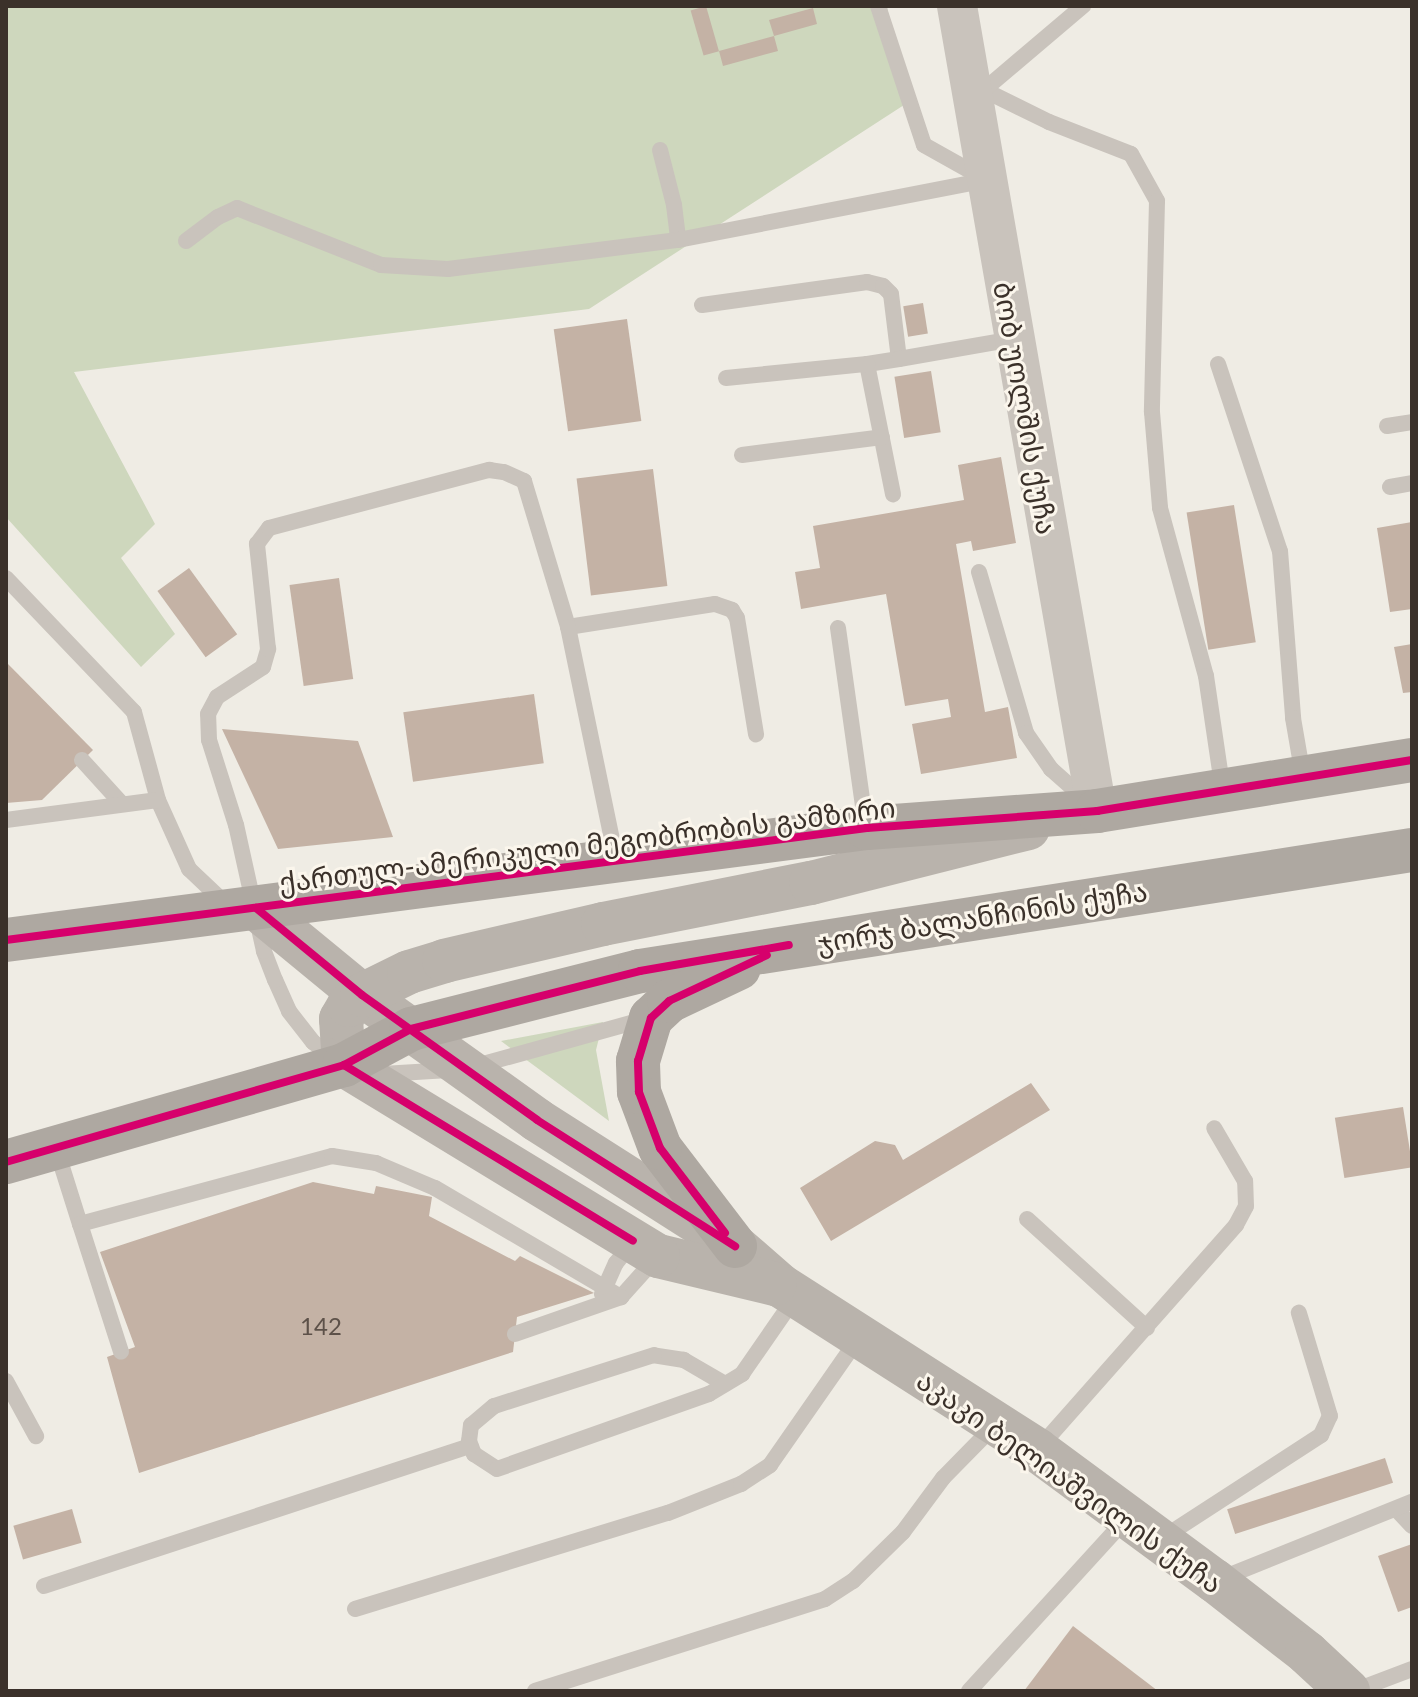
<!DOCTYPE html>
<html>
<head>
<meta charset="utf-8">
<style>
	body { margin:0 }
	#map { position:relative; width:1418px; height:1697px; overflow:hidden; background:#efece4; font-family:Lato,"Noto Sans Georgian",sans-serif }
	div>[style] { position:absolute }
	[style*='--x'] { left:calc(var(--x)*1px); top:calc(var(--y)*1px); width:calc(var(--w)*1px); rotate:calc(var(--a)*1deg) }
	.green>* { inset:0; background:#ced7bd }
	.building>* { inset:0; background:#c4b2a5; transform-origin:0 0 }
	.service>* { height:16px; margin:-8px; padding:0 8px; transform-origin:8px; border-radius:8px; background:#c9c3bc }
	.tertiary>* { height:40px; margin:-20px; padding:0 20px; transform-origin:20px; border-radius:20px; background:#c9c3bc }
	.secondary>* { height:44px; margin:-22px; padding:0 22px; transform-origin:22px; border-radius:22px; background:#b9b3ac }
	.primary>* { height:44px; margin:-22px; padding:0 22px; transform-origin:22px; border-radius:22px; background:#aea8a1 }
	.cycleway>* { height:8px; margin:-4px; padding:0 4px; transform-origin:4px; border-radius:4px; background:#d6006c }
	span { translate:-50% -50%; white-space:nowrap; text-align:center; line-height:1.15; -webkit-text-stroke:6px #fbf6ec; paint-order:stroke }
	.number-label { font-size:24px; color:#5d5149 }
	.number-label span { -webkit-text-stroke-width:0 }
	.street-label { font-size:28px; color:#3b312a }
	.frame { position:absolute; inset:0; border:8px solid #3b312a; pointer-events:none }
</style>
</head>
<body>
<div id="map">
	<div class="green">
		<div style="clip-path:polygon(6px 6px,887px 6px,904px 105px,589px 309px,74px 372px,155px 524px,121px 558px,175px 634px,141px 667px,6px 517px)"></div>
		<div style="clip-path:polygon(603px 1022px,596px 1050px,609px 1121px,501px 1041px)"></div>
	</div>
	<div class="building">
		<div style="left:706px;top:6px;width:47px;height:16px;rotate:74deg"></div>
		<div style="clip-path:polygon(813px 8px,817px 24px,774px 36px,778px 51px,723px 66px,719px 51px,774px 36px,769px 20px)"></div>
		<div style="left:923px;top:303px;width:31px;height:20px;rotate:81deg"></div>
		<div style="left:627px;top:319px;width:103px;height:74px;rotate:82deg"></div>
		<div style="left:931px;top:371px;width:62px;height:37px;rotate:81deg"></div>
		<div style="clip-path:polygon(1001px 457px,1016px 543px,973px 551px,971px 541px,956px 544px,985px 712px,1008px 707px,1017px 758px,921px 774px,912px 724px,951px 717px,948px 699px,905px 706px,886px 594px,801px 609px,795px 572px,820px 568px,813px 526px,964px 500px,958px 465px)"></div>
		<div style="left:653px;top:469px;width:118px;height:77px;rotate:83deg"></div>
		<div style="left:1234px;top:505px;width:139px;height:48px;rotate:81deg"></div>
		<div style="clip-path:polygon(1412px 522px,1412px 609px,1390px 612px,1377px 528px)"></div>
		<div style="left:189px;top:568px;width:82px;height:39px;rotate:54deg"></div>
		<div style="left:339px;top:578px;width:102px;height:50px;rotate:82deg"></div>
		<div style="clip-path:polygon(1412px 644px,1412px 692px,1403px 693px,1394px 647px)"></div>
		<div style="clip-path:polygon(6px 662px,93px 750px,42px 800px,6px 803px)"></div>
		<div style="left:534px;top:694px;width:70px;height:132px;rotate:82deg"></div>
		<div style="clip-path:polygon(222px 729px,358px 741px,393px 837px,278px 849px)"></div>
		<div style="clip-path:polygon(1031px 1083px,1050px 1110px,831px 1241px,800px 1188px,875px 1141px,895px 1145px,903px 1160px)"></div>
		<div style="left:1403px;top:1107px;width:61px;height:69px;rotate:81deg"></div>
		<div style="clip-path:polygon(313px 1182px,374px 1194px,376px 1186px,432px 1197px,429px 1216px,515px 1261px,520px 1256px,594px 1293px,517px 1317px,513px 1352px,139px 1473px,107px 1357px,135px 1347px,100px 1252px)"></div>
		<div style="left:1385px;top:1458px;width:26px;height:166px;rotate:72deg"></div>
		<div style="left:72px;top:1509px;width:35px;height:61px;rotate:74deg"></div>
		<div style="clip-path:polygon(1412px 1544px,1412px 1607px,1398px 1612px,1378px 1556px)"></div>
		<div style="clip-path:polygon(1073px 1626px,1158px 1691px,1024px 1691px)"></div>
	</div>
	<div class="service">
		<div style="--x:878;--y:6;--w:146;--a:71.7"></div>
		<div style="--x:924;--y:145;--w:65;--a:29.3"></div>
		<div style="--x:986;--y:91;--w:70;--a:26.2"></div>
		<div style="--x:1049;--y:122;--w:88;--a:21.3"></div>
		<div style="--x:1131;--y:154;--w:54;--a:61"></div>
		<div style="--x:1157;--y:201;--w:211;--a:91.4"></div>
		<div style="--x:1152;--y:412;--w:96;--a:85.2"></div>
		<div style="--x:1160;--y:508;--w:174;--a:74.7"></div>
		<div style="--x:1206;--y:676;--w:116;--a:81.6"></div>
		<div style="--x:978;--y:95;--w:138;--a:-40.3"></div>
		<div style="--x:660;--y:150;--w:57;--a:75.7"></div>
		<div style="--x:674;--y:205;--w:35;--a:83"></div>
		<div style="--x:186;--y:241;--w:40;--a:-37"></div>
		<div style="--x:218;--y:217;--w:21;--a:-25"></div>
		<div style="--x:237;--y:208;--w:155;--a:21.6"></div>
		<div style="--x:381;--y:265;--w:67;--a:3.4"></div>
		<div style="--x:448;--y:269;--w:232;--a:-7.2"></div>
		<div style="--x:678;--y:240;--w:314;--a:-11"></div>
		<div style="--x:702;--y:305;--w:167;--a:-7.9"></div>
		<div style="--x:867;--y:282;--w:16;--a:14"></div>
		<div style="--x:883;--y:286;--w:11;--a:45"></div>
		<div style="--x:891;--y:294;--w:65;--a:83"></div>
		<div style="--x:899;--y:359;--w:32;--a:171"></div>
		<div style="--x:867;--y:364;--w:133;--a:78.7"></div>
		<div style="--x:899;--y:359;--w:117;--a:-9.9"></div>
		<div style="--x:1218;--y:364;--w:197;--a:71.7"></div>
		<div style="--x:1280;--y:551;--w:168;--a:85.5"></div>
		<div style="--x:1293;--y:718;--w:59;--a:80.2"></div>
		<div style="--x:726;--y:378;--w:142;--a:-5.7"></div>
		<div style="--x:1387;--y:426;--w:25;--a:-9"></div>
		<div style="--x:742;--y:455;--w:141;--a:-7.3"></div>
		<div style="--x:1390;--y:487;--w:22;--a:-10"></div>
		<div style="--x:979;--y:572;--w:168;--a:73.7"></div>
		<div style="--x:1026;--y:733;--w:44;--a:55.2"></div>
		<div style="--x:1051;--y:769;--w:48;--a:41.6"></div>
		<div style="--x:6;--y:578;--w:185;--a:46.3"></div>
		<div style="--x:134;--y:712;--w:91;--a:74.7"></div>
		<div style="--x:158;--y:800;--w:76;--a:65.8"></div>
		<div style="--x:189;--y:869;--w:54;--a:43.5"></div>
		<div style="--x:568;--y:627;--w:149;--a:-8.9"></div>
		<div style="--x:715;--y:604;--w:18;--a:19"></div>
		<div style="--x:732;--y:610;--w:9;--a:58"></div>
		<div style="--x:737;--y:618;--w:118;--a:80.7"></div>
		<div style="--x:838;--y:628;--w:200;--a:82"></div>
		<div style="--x:82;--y:760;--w:58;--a:47.8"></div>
		<div style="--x:6;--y:820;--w:153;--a:-7.5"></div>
		<div style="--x:339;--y:1061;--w:32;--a:-144"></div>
		<div style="--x:313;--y:1042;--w:39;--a:-128"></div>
		<div style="--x:289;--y:1011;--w:34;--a:-114"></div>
		<div style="--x:275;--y:980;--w:31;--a:-111"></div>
		<div style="--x:264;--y:951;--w:129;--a:-102.5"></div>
		<div style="--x:236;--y:825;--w:89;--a:-107.6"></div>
		<div style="--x:209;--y:740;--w:26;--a:-92"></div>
		<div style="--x:208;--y:714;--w:19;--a:-62"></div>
		<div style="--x:217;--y:697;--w:55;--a:-33.1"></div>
		<div style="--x:263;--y:667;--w:19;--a:-74"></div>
		<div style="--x:268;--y:649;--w:106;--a:-96"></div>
		<div style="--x:257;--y:544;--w:20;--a:-53"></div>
		<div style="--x:269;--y:528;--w:228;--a:-14.8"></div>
		<div style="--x:489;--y:470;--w:15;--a:8"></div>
		<div style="--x:504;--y:472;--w:22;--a:24"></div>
		<div style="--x:524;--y:481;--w:152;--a:73.2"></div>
		<div style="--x:568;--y:627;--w:237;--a:78.3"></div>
		<div style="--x:383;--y:1074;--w:82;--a:-3.5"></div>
		<div style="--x:465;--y:1069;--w:187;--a:-15.5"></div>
		<div style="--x:56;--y:1148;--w:80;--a:72.5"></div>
		<div style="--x:80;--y:1224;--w:261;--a:-15.1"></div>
		<div style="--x:332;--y:1156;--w:45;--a:9"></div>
		<div style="--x:376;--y:1163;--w:64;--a:23"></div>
		<div style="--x:435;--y:1188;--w:216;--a:30.4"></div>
		<div style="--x:621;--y:1297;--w:52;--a:-48.1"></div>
		<div style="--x:1027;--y:1219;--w:162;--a:42.2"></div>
		<div style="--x:80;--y:1224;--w:134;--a:72.2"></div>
		<div style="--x:602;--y:1294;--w:34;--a:-66"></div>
		<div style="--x:616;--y:1263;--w:26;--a:-51"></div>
		<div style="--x:515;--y:1334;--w:112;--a:-19.2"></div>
		<div style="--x:6;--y:1381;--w:63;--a:61.4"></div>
		<div style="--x:725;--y:1384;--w:48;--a:-149.7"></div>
		<div style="--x:684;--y:1360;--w:30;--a:-171"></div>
		<div style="--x:654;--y:1355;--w:168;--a:162.3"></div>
		<div style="--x:494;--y:1406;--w:30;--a:140"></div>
		<div style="--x:471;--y:1425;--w:16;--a:97"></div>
		<div style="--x:469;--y:1441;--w:14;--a:69"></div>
		<div style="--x:474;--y:1454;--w:27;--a:33"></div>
		<div style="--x:497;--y:1469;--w:225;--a:-19.5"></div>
		<div style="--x:709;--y:1394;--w:39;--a:-31"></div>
		<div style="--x:742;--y:1374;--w:91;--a:-55.3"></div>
		<div style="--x:1038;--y:1449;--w:299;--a:-48.5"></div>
		<div style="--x:1236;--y:1225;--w:21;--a:-62"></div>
		<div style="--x:1246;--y:1206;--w:25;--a:-92"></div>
		<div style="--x:1245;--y:1181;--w:61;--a:-120.3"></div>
		<div style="--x:1397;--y:1510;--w:22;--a:47"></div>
		<div style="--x:1161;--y:1539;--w:191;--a:-33"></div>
		<div style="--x:1321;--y:1435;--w:21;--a:-65"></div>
		<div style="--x:1330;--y:1416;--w:108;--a:-106.8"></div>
		<div style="--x:1220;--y:1579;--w:207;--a:-21.9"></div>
		<div style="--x:44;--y:1586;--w:449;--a:-18.2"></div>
		<div style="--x:355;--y:1609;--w:327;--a:-17.1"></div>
		<div style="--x:668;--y:1513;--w:79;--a:-21.7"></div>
		<div style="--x:741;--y:1484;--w:35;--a:-33"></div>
		<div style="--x:770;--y:1465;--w:154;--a:-55.1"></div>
		<div style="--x:535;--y:1691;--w:304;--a:-17.6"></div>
		<div style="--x:825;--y:1599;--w:33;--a:-33"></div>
		<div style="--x:853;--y:1581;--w:70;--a:-44.4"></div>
		<div style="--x:903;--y:1532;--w:67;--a:-53.5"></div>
		<div style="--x:943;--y:1478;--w:74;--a:-45.5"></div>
		<div style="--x:969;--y:1691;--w:236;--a:-47.6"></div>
		<div style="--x:1354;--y:1691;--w:62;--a:-20.8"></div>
	</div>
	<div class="tertiary">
		<div style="--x:957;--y:6;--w:817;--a:80.13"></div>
	</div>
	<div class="secondary">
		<div style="--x:256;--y:908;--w:137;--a:39.4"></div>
		<div style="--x:362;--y:995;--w:215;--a:35.5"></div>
		<div style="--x:537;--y:1120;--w:235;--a:32.5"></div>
		<div style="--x:735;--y:1246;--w:61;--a:41"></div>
		<div style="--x:781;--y:1286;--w:304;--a:32.6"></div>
		<div style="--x:1037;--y:1450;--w:221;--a:36.4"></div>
		<div style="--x:1215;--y:1581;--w:117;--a:38"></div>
		<div style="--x:1307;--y:1653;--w:56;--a:42.8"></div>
		<div style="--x:775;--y:1284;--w:120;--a:-166.5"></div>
		<div style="--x:658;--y:1256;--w:368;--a:-148.7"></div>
		<div style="--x:344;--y:1065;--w:46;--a:-93.7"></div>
		<div style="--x:341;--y:1019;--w:16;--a:-60"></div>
		<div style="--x:349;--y:1005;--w:16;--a:-38"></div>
		<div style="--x:362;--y:995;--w:52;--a:-26.1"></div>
		<div style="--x:409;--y:972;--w:37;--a:-17"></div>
		<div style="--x:444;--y:961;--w:163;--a:-13.1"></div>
		<div style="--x:603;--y:924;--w:212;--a:-11.2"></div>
		<div style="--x:811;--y:883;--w:224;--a:-14.2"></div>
	</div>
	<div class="primary">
		<div style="--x:6;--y:940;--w:868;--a:-7.41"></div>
		<div style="--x:867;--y:828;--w:231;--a:-4.2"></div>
		<div style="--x:1097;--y:811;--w:319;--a:-9.2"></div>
		<div style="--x:6;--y:1162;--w:352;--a:-16"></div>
		<div style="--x:344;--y:1065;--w:76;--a:-28.2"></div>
		<div style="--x:411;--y:1029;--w:236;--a:-14.2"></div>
		<div style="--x:640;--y:971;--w:781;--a:-8.91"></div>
		<div style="--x:735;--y:1246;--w:123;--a:-127.4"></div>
		<div style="--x:660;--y:1148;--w:60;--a:-110.6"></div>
		<div style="--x:639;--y:1092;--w:31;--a:-92"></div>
		<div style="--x:638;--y:1061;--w:45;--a:-73.2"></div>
		<div style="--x:651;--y:1018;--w:25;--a:-43"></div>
		<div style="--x:669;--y:1001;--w:77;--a:-25.2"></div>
	</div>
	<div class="cycleway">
		<div style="--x:256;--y:908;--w:137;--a:39.4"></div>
		<div style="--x:362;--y:995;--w:215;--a:35.5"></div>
		<div style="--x:537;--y:1120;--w:235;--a:32.5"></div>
		<div style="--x:6;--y:940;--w:868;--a:-7.41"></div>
		<div style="--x:867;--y:828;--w:231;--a:-4.2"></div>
		<div style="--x:1097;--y:811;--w:319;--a:-9.2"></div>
		<div style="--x:344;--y:1065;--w:338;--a:31.3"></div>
		<div style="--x:6;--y:1162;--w:352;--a:-16"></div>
		<div style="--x:344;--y:1065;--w:76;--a:-28.2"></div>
		<div style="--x:411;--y:1029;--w:236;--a:-14.2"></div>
		<div style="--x:640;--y:971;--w:151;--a:-9.9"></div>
		<div style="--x:725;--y:1233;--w:107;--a:-127.4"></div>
		<div style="--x:660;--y:1148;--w:60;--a:-110.6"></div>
		<div style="--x:639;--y:1092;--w:31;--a:-92"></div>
		<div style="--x:638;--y:1061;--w:45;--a:-73.2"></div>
		<div style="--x:651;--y:1018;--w:25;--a:-43"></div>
		<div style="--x:669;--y:1001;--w:108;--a:-25.1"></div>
	</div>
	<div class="number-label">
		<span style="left:321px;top:1326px">142</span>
	</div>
	<div class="street-label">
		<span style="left:1026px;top:408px;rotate:80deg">ბობ უოლშის ქუჩა</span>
		<span style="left:587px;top:844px;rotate:-7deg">ქართულ-ამერიკული მეგობრობის გამზირი</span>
		<span style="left:982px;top:916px;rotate:-9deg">ჯორჯ ბალანჩინის ქუჩა</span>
		<span style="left:1070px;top:1481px;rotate:35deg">აკაკი ბელიაშვილის ქუჩა</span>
	</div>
	<div class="frame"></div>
</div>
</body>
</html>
